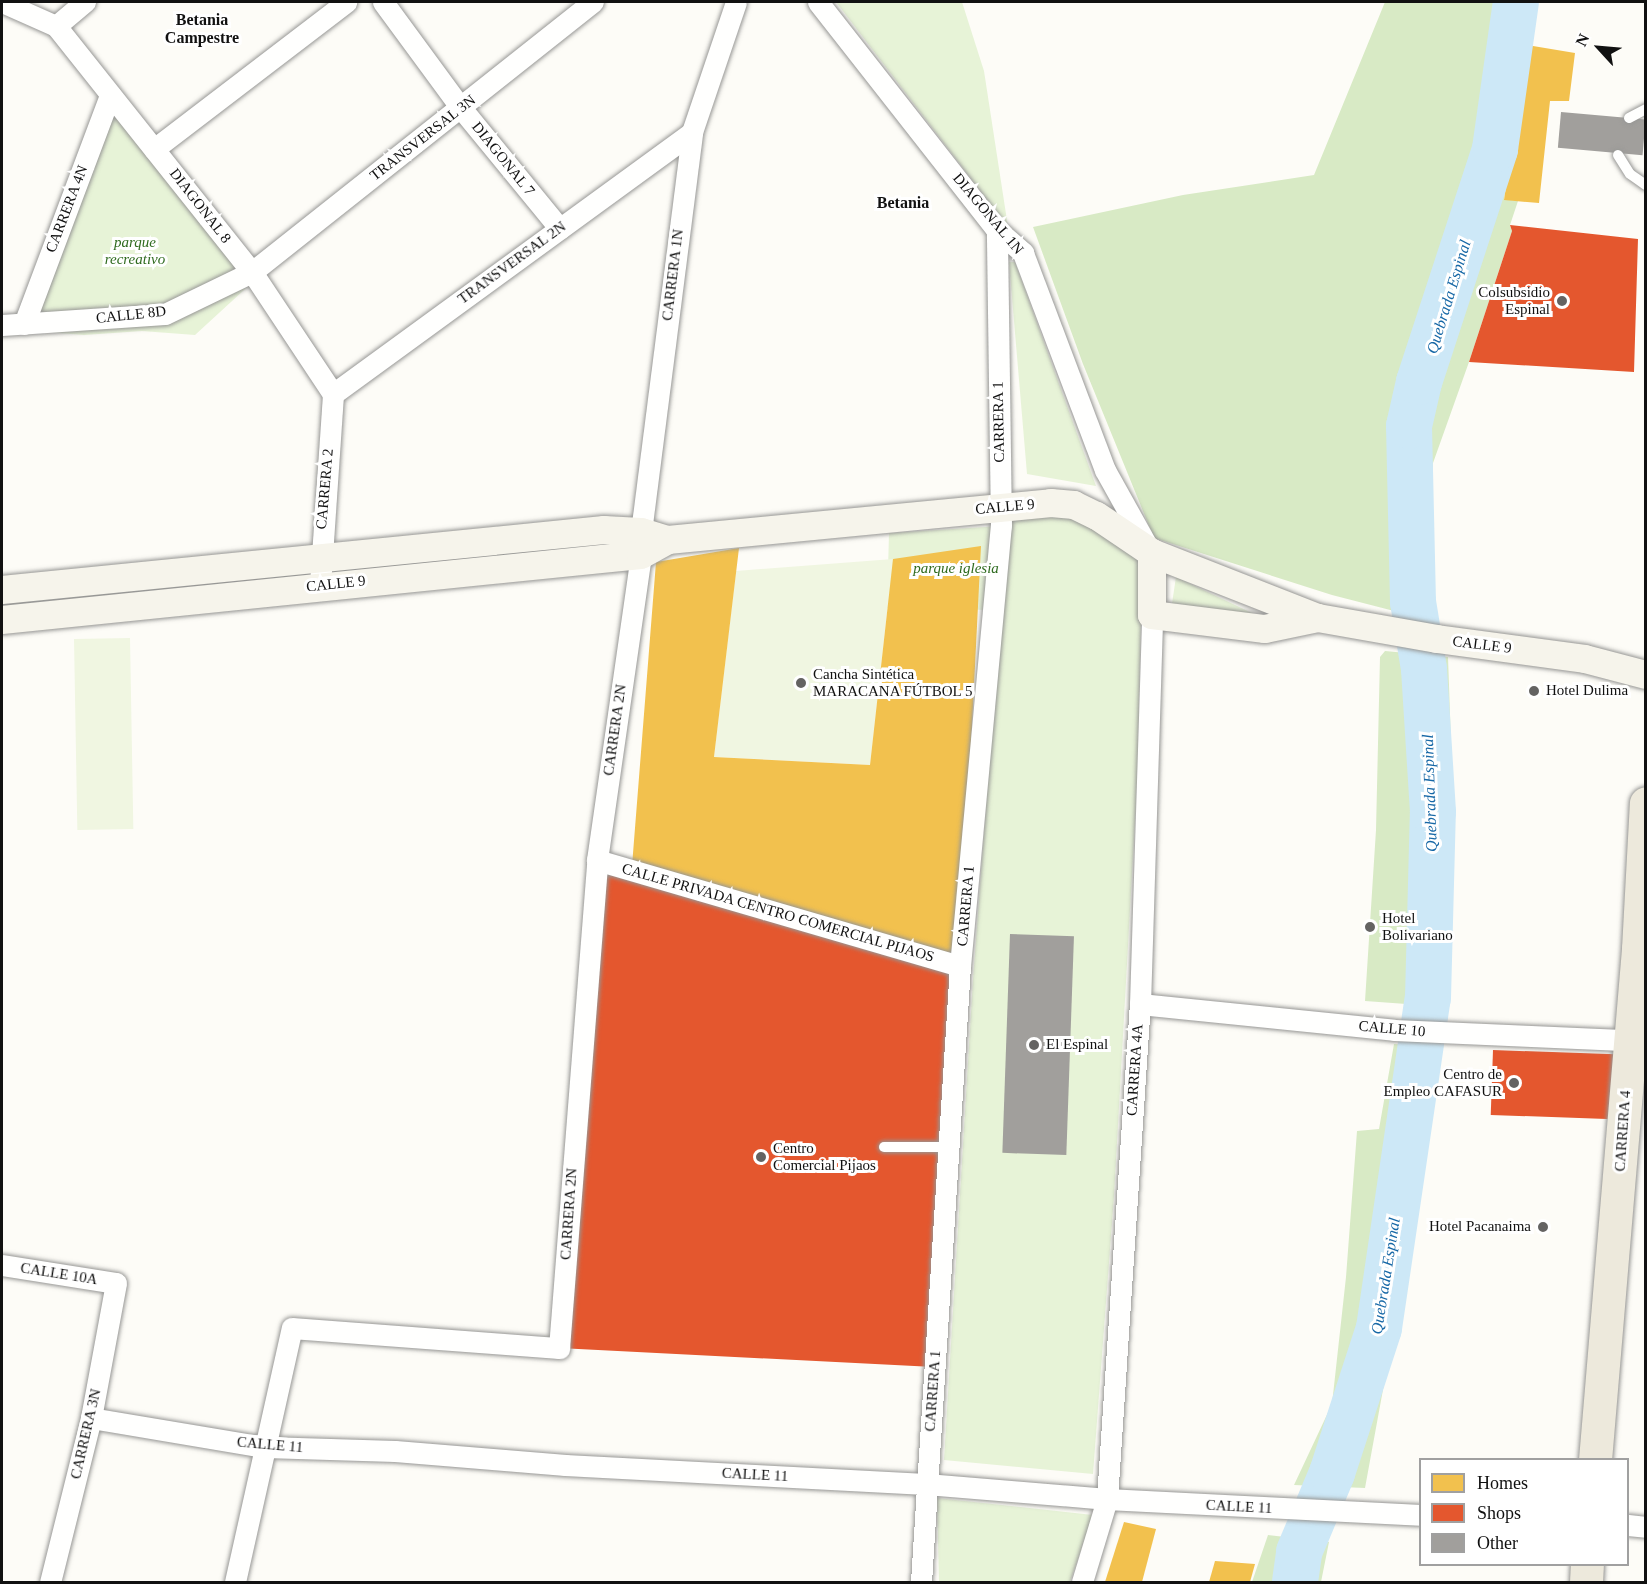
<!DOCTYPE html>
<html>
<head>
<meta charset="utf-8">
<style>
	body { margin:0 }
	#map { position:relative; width:1647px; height:1584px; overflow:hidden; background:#fdfcf7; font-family:Georgia,serif }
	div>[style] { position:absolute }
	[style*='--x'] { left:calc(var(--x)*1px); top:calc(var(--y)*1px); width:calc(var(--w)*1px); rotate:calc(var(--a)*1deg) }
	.green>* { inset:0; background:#e7f3d7 }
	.forest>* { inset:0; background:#d8eac5 }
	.pitch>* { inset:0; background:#f0f6e1; transform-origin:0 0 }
	.homes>* { inset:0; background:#f2c14e }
	.shops>* { inset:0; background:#e4572e; transform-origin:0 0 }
	.river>* { height:46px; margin:-23px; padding:0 23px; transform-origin:23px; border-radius:23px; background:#cde8f7 }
	.building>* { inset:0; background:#a19f9c; transform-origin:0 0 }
	.roads { filter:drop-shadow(0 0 2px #979795) drop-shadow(0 0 2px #979795) }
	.lane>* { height:10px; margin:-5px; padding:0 5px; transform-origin:5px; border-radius:5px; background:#fffffe }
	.street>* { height:21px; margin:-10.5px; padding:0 10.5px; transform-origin:10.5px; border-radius:10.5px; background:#fffffe }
	.secondary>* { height:28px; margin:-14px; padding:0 14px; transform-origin:14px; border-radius:14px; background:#f6f4eb }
	.primary>* { height:33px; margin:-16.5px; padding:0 16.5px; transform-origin:16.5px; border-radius:16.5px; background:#ede9dc }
	.dots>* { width:16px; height:16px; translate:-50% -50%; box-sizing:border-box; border:3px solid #fff; border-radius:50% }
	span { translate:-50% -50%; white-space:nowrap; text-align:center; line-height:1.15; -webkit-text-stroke:6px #fff; paint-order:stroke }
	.street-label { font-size:15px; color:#111 }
	.park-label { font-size:15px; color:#2f6b1f; font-style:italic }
	.poi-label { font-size:15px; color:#111 }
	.right { translate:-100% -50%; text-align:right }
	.left { translate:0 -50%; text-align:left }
	.neighbourhood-label { font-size:16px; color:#111; font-weight:700 }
	.water-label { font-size:16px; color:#1768a6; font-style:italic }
	.frame { position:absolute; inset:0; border:3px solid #111; pointer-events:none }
	.legend { position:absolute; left:1419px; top:1458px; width:210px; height:108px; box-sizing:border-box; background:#fff; border:2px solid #a0a0a0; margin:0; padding:8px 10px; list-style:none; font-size:18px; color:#111 }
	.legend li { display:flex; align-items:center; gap:12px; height:30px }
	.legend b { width:30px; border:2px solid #a0a0a0 }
	.north { position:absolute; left:1569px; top:18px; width:60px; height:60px; -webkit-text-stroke:4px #fff; paint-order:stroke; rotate:296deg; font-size:16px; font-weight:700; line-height:24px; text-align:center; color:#111 }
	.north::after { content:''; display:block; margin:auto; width:21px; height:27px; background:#111; clip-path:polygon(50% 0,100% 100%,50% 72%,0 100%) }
</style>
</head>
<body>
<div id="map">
	<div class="green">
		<div style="clip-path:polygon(836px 2px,962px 2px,984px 71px,1008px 227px)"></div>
		<div style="clip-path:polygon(110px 95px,256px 279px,195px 335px,142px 331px,84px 335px,34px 331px)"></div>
		<div style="clip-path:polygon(1009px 262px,1015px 262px,1096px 486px,1027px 474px)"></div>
		<div style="clip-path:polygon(1008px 513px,1074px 516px,1142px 556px,1138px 767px,1114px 1196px,1093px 1474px,944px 1460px,973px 979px)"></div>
		<div style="clip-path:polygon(1001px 526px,994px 610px,887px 608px,889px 533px)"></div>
		<div style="clip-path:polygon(1176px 577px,1254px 614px,1171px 610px)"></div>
		<div style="clip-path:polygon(937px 1498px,1093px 1515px,1070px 1582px,939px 1582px)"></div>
	</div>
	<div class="forest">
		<div style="clip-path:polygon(1385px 2px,1536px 2px,1527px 45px,1504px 199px,1518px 201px,1510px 225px,1512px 231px,1469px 362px,1433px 463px,1429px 620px,1332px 595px,1154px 538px,1083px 364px,1033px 227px,1183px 195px,1314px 175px)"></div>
		<div style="clip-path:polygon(1385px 651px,1448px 657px,1453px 798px,1442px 861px,1434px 1006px,1365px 1001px,1376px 830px,1380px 657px)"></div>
		<div style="clip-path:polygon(1394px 1044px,1431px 1046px,1403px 1235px,1395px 1324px,1365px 1488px,1294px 1485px,1332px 1404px,1346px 1277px,1357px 1131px,1379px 1129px)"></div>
		<div style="clip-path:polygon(1268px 1535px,1329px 1542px,1321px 1582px,1252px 1582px)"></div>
	</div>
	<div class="pitch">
		<div style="clip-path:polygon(893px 559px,870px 765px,714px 757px,736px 571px)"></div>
		<div style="left:130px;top:638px;width:191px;height:56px;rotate:89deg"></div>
	</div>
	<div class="homes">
		<div style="clip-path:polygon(1527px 45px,1575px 53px,1569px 101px,1550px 101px,1539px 203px,1504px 200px)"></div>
		<div style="clip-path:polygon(981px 546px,960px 966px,632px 866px,656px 562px,739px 548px,714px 757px,870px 765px,893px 559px)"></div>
		<div style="clip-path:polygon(1124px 1522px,1156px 1529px,1142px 1582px,1105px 1582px)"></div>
		<div style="clip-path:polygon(1215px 1561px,1255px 1564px,1250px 1582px,1209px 1582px)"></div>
	</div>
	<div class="shops">
		<div style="clip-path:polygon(1510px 225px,1638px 239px,1634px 372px,1469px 362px,1512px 231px)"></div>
		<div style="clip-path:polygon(597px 860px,960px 966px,934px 1367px,559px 1348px)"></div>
		<div style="left:1493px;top:1050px;width:123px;height:65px;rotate:2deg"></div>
	</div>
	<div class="river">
		<div style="--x:1295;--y:1582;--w:30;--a:-82"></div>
		<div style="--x:1299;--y:1552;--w:86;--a:-67.3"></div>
		<div style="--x:1332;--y:1473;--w:152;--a:-72"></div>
		<div style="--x:1379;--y:1328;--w:334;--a:-81.6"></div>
		<div style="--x:1428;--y:998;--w:186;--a:-88.5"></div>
		<div style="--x:1433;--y:812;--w:143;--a:-93.6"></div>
		<div style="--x:1424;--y:669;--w:68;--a:-99.3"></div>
		<div style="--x:1413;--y:602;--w:176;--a:-91.3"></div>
		<div style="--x:1409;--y:426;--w:45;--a:-77.2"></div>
		<div style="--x:1419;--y:382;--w:245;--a:-71.9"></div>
		<div style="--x:1495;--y:149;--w:148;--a:-81.9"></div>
	</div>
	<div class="building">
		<div style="left:1561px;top:112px;width:85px;height:36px;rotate:5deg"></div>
		<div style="left:1010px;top:934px;width:64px;height:219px;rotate:2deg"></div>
	</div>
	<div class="roads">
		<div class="lane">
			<div style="--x:1629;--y:118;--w:19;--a:-28"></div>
			<div style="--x:1618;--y:155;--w:22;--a:58"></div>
			<div style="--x:1630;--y:174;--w:19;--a:35"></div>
			<div style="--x:884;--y:1147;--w:66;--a:0"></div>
		</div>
		<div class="street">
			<div style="--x:2;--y:2;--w:59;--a:24"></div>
			<div style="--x:56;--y:26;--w:315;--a:51.5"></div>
			<div style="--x:252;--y:272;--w:146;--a:56.4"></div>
			<div style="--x:383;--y:2;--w:132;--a:53.7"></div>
			<div style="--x:461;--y:108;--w:156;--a:50.7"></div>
			<div style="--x:818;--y:2;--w:290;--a:51.9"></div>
			<div style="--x:997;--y:230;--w:35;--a:41"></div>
			<div style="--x:1023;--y:253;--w:232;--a:69.3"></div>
			<div style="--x:1105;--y:470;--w:90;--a:60.9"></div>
			<div style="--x:56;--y:26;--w:38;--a:-40"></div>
			<div style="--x:154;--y:149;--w:242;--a:-37.4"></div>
			<div style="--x:24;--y:324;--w:245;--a:-69.4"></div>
			<div style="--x:2;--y:325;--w:163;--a:-3.9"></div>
			<div style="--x:165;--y:314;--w:97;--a:-25.8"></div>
			<div style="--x:252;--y:272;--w:435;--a:-38.4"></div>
			<div style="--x:333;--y:394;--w:444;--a:-36.1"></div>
			<div style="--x:320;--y:585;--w:191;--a:-86.1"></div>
			<div style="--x:597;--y:860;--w:378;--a:16.3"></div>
			<div style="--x:1140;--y:1004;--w:255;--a:5.8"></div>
			<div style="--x:1394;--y:1030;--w:247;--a:2.5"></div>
			<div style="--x:2;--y:1265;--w:115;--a:9"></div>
			<div style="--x:116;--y:1283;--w:137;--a:100.5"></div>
			<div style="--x:91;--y:1418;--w:169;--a:104"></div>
			<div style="--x:91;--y:1418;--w:176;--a:9.5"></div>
			<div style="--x:265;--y:1447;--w:130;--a:1.8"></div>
			<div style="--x:395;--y:1451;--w:171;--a:4.7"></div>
			<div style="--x:565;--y:1465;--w:361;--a:3"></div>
			<div style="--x:926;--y:1484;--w:182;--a:4.7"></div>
			<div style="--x:1107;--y:1499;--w:313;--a:2.9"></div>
			<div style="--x:1628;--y:1525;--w:18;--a:6"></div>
			<div style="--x:235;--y:1582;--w:260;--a:-77.4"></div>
			<div style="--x:292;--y:1328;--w:268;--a:4.3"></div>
			<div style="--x:559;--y:1348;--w:489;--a:-85.5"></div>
			<div style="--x:597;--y:860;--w:308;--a:-81.8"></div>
			<div style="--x:641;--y:555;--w:23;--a:-90"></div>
			<div style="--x:641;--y:532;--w:403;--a:-82.7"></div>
			<div style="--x:692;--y:132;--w:137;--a:-71.3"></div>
			<div style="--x:921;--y:1582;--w:617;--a:-86.38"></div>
			<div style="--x:960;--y:966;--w:442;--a:-84.7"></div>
			<div style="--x:1001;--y:526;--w:296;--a:-90.8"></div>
			<div style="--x:1082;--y:1582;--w:87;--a:-73.2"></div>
			<div style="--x:1107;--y:1499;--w:496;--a:-86.2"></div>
			<div style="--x:1140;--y:1004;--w:389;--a:-88.2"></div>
		</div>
		<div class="secondary">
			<div style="--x:1152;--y:553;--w:62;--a:90"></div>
			<div style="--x:1152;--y:615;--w:114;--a:7.1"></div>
			<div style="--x:1265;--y:629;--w:54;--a:-11.7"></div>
			<div style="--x:2;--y:590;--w:605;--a:-5.69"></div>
			<div style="--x:604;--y:530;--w:37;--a:3"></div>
			<div style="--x:641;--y:532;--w:28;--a:17"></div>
			<div style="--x:2;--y:620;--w:642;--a:-5.81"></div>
			<div style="--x:641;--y:555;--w:31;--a:-29"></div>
			<div style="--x:668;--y:540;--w:385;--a:-5.5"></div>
			<div style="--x:1051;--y:503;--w:23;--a:5"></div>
			<div style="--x:1074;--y:505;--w:25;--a:26"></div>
			<div style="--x:1097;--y:516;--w:66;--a:33.9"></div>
			<div style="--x:1152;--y:553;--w:178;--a:21.4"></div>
			<div style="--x:1318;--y:618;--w:121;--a:10"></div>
			<div style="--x:1437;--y:639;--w:149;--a:7.7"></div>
			<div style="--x:1585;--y:659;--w:63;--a:14.7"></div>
		</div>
		<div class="primary">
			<div style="--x:1595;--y:1460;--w:513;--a:-85.19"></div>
			<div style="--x:1638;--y:949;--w:146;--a:-86.9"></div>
			<div style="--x:1586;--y:1582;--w:18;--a:-87"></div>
		</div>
	</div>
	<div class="dots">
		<div style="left:1562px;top:301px;background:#646362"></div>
		<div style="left:801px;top:683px;background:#646362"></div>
		<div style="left:1534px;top:691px;background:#646362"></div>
		<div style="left:1370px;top:927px;background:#646362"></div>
		<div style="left:1034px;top:1045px;background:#646362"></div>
		<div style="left:1514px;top:1083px;background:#646362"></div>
		<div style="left:761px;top:1157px;background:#646362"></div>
		<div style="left:1543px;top:1227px;background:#646362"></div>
	</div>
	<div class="street-label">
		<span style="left:423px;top:138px;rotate:-38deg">TRANSVERSAL 3N</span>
		<span style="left:503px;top:159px;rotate:51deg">DIAGONAL 7</span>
		<span style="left:200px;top:206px;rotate:52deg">DIAGONAL 8</span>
		<span style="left:67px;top:209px;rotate:-69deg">CARRERA 4N</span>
		<span style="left:988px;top:214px;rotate:50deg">DIAGONAL 1N</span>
		<span style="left:512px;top:263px;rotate:-36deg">TRANSVERSAL 2N</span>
		<span style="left:673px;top:275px;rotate:-83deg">CARRERA 1N</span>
		<span style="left:131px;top:315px;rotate:-6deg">CALLE 8D</span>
		<span style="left:999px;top:422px;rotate:-91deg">CARRERA 1</span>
		<span style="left:325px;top:489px;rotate:-85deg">CARRERA 2</span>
		<span style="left:1005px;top:507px;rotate:-5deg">CALLE 9</span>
		<span style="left:336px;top:584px;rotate:-6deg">CALLE 9</span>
		<span style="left:1482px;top:645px;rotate:7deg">CALLE 9</span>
		<span style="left:615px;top:730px;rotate:-82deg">CARRERA 2N</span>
		<span style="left:966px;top:906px;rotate:-85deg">CARRERA 1</span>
		<span style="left:778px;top:913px;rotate:16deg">CALLE PRIVADA CENTRO COMERCIAL PIJAOS</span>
		<span style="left:1392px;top:1029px;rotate:5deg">CALLE 10</span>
		<span style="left:1135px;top:1070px;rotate:-86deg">CARRERA 4A</span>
		<span style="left:1623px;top:1131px;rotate:-86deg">CARRERA 4</span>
		<span style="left:569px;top:1214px;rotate:-86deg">CARRERA 2N</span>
		<span style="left:59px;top:1274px;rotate:9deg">CALLE 10A</span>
		<span style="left:933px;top:1391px;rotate:-86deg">CARRERA 1</span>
		<span style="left:86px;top:1434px;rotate:-77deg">CARRERA 3N</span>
		<span style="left:270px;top:1445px;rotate:5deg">CALLE 11</span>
		<span style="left:755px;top:1475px;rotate:3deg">CALLE 11</span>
		<span style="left:1239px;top:1507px;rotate:3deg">CALLE 11</span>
	</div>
	<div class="park-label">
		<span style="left:135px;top:251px">parque<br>recreativo</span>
		<span style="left:956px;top:569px">parque iglesia</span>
	</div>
	<div class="poi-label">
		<span class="right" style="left:1550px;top:301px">Colsubsidio<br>Espinal</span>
		<span class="left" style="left:813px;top:683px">Cancha Sintética<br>MARACANA FÚTBOL 5</span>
		<span class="left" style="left:1546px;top:691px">Hotel Dulima</span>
		<span class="left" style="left:1382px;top:927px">Hotel<br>Bolivariano</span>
		<span class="left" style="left:1046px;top:1045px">El Espinal</span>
		<span class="right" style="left:1502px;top:1083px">Centro de<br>Empleo CAFASUR</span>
		<span class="left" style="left:773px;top:1157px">Centro<br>Comercial Pijaos</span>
		<span class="right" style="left:1531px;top:1227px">Hotel Pacanaima</span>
	</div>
	<div class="neighbourhood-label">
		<span style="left:202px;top:29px">Betania<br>Campestre</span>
		<span style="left:903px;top:203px">Betania</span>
	</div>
	<div class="water-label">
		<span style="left:1449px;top:297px;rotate:-73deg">Quebrada Espinal</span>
		<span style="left:1430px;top:793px;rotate:-92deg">Quebrada Espinal</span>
		<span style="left:1386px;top:1276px;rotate:-81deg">Quebrada Espinal</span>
	</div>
	<div class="frame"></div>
	<ul class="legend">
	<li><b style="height:16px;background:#f2c14e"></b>Homes</li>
	<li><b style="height:16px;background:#e4572e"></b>Shops</li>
	<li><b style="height:16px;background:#a19f9c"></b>Other</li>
	</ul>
	<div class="north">N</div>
</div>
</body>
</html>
